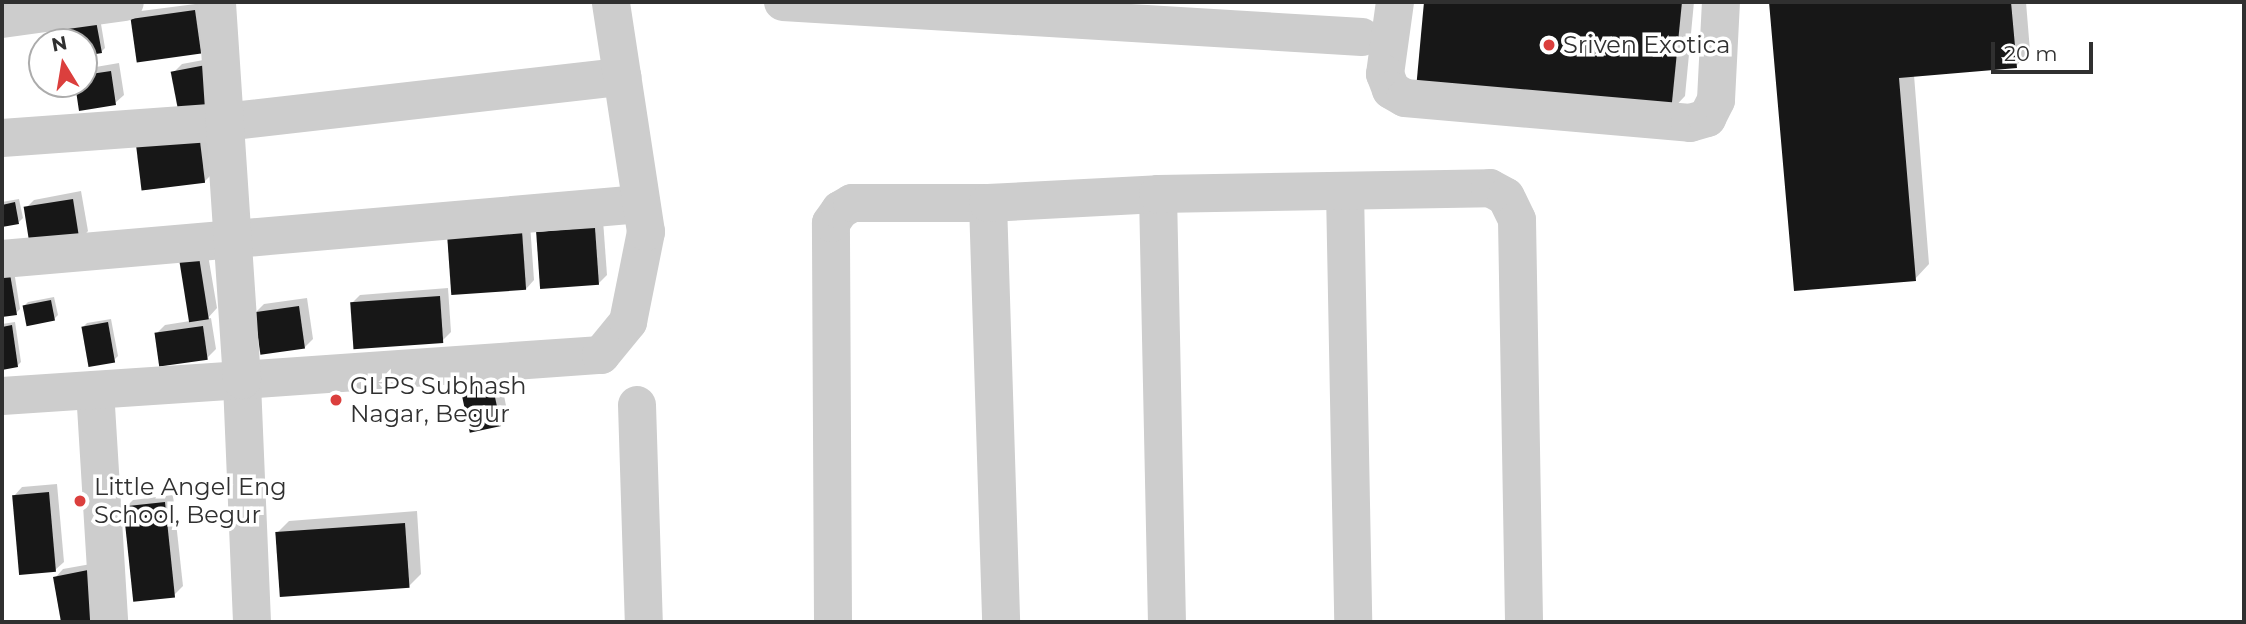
<!DOCTYPE html>
<html>
<head>
<meta charset="utf-8">
<style>
	body { margin:0 }
	#map { position:relative; width:2246px; height:624px; overflow:hidden; background:#fff; font-family:Montserrat,sans-serif }
	div>[style] { position:absolute }
	[style*='--x'] { left:calc(var(--x)*1px); top:calc(var(--y)*1px); width:calc(var(--w)*1px); rotate:calc(var(--a)*1deg) }
	.shadow>* { inset:0; background:#0003 }
	.building>* { inset:0; background:#171717; transform-origin:0 0 }
	.minor>* { height:38px; margin:-19px; padding:0 19px; transform-origin:19px; border-radius:19px; background:#cdcdcd }
	.tertiary>* { height:38px; margin:-19px; padding:0 19px; transform-origin:19px; border-radius:19px; background:#cdcdcd }
	.dots>* { width:19px; height:19px; translate:-50% -50%; box-sizing:border-box; border:4px solid #fff; border-radius:50% }
	span { translate:-50% -50%; white-space:nowrap; text-align:center; line-height:1.15; -webkit-text-stroke:7px #fff; paint-order:stroke }
	.poi-label { font-size:24px; color:#303030 }
	.left { translate:0 -50%; text-align:left }
	.frame { position:absolute; inset:0; border:4px solid #303030; pointer-events:none }
	.north { position:absolute; left:28px; top:28px; width:70px; height:70px; box-sizing:border-box; background:#fff; border:2px solid #acacac; border-radius:50%; rotate:349deg; font-size:19px; font-weight:700; line-height:28px; text-align:center; color:#303030 }
	.north::after { content:''; display:block; margin:auto; width:24px; height:32px; background:#db3f3d; clip-path:polygon(50% 0,100% 100%,50% 72%,0 100%) }
	.scale { position:absolute; left:1991px; top:42px; width:102px; height:32px; box-sizing:border-box; border:4px solid #303030; border-top:0; padding-left:9px; font-size:21px; line-height:24px; white-space:nowrap; color:#303030; -webkit-text-stroke:5px #fff; paint-order:stroke }
</style>
</head>
<body>
<div id="map">
	<div class="shadow">
		<div style="clip-path:polygon(1426px 2px,1694px 2px,1685px 96px,1671px 111px,1418px 87px)"></div>
		<div style="clip-path:polygon(1771px 2px,2026px 2px,2030px 51px,2016px 66px,1914px 75px,1929px 264px,1915px 279px,1795px 289px)"></div>
		<div style="clip-path:polygon(203px 3px,209px 44px,200px 52px,132px 20px,141px 11px)"></div>
		<div style="clip-path:polygon(100px 18px,105px 48px,101px 52px,84px 55px,84px 42px,71px 42px)"></div>
		<div style="clip-path:polygon(214px 58px,223px 105px,173px 73px,182px 64px)"></div>
		<div style="clip-path:polygon(119px 63px,124px 95px,115px 103px,77px 84px,84px 84px,84px 69px)"></div>
		<div style="clip-path:polygon(207px 125px,213px 173px,204px 182px,143px 190px)"></div>
		<div style="clip-path:polygon(81px 191px,88px 231px,80px 240px,26px 208px,34px 200px)"></div>
		<div style="clip-path:polygon(19px 199px,23px 218px,19px 222px,2px 225px,2px 202px)"></div>
		<div style="clip-path:polygon(603px 220px,607px 275px,598px 284px,538px 233px)"></div>
		<div style="clip-path:polygon(530px 224px,534px 280px,526px 289px,457px 230px)"></div>
		<div style="clip-path:polygon(207px 249px,217px 308px,207px 319px,211px 318px,216px 349px,207px 358px,157px 333px,165px 325px,190px 321px,181px 260px)"></div>
		<div style="clip-path:polygon(14px 271px,20px 309px,16px 313px,2px 316px,2px 273px)"></div>
		<div style="clip-path:polygon(448px 288px,451px 332px,442px 341px,352px 303px,360px 295px)"></div>
		<div style="clip-path:polygon(54px 297px,58px 315px,54px 319px,24px 306px,28px 302px)"></div>
		<div style="clip-path:polygon(307px 298px,313px 339px,304px 348px,256px 312px,264px 304px)"></div>
		<div style="clip-path:polygon(111px 319px,118px 356px,114px 360px,83px 327px,87px 323px)"></div>
		<div style="clip-path:polygon(15px 322px,21px 362px,17px 366px,2px 368px,2px 324px)"></div>
		<div style="clip-path:polygon(500px 375px,508px 416px,500px 424px,463px 390px,472px 381px)"></div>
		<div style="clip-path:polygon(57px 484px,64px 562px,55px 570px,14px 496px,22px 487px)"></div>
		<div style="clip-path:polygon(173px 495px,183px 586px,174px 595px,125px 508px,133px 500px)"></div>
		<div style="clip-path:polygon(417px 511px,421px 574px,409px 586px,277px 533px,289px 521px)"></div>
		<div style="clip-path:polygon(102px 562px,111px 622px,63px 622px,55px 578px,63px 569px)"></div>
	</div>
	<div class="building">
		<div style="clip-path:polygon(1424px 2px,1682px 2px,1671px 112px,1416px 89px)"></div>
		<div style="clip-path:polygon(1769px 2px,2011px 2px,2017px 68px,1899px 78px,1916px 281px,1794px 291px)"></div>
		<div style="left:195px;top:10px;width:44px;height:65px;rotate:82deg"></div>
		<div style="clip-path:polygon(96px 21px,102px 53px,84px 56px,84px 42px,69px 42px,67px 26px)"></div>
		<div style="left:206px;top:65px;width:52px;height:36px;rotate:79deg"></div>
		<div style="clip-path:polygon(111px 71px,116px 105px,79px 111px,75px 84px,84px 84px,84px 75px)"></div>
		<div style="left:199px;top:133px;width:50px;height:64px;rotate:83deg"></div>
		<div style="left:73px;top:199px;width:44px;height:50px;rotate:81deg"></div>
		<div style="clip-path:polygon(15px 202px,19px 224px,2px 227px,2px 205px)"></div>
		<div style="left:595px;top:228px;width:57px;height:59px;rotate:86deg"></div>
		<div style="left:522px;top:231px;width:59px;height:75px;rotate:86deg"></div>
		<div style="left:199px;top:257px;width:63px;height:20px;rotate:81deg"></div>
		<div style="clip-path:polygon(10px 274px,17px 315px,2px 317px,2px 276px)"></div>
		<div style="left:440px;top:296px;width:47px;height:90px;rotate:86deg"></div>
		<div style="left:51px;top:300px;width:21px;height:29px;rotate:79deg"></div>
		<div style="left:299px;top:306px;width:43px;height:45px;rotate:82deg"></div>
		<div style="left:108px;top:322px;width:41px;height:27px;rotate:80deg"></div>
		<div style="clip-path:polygon(12px 325px,18px 367px,2px 370px,2px 327px)"></div>
		<div style="left:203px;top:326px;width:34px;height:49px;rotate:82deg"></div>
		<div style="left:492px;top:383px;width:44px;height:32px;rotate:78deg"></div>
		<div style="left:49px;top:492px;width:80px;height:37px;rotate:85deg"></div>
		<div style="left:165px;top:502px;width:96px;height:42px;rotate:84deg"></div>
		<div style="left:405px;top:523px;width:65px;height:130px;rotate:86deg"></div>
		<div style="clip-path:polygon(93px 569px,104px 622px,61px 622px,53px 577px)"></div>
	</div>
	<div class="minor">
		<div style="--x:783;--y:2;--w:580;--a:3.46"></div>
		<div style="--x:1395;--y:2;--w:73;--a:97.9"></div>
		<div style="--x:1385;--y:74;--w:17;--a:69"></div>
		<div style="--x:1391;--y:90;--w:16;--a:30"></div>
		<div style="--x:1405;--y:98;--w:286;--a:5"></div>
		<div style="--x:1690;--y:123;--w:18;--a:-16"></div>
		<div style="--x:1707;--y:118;--w:20;--a:-63"></div>
		<div style="--x:1716;--y:100;--w:98;--a:-87.1"></div>
		<div style="--x:2;--y:19;--w:124;--a:-7.9"></div>
		<div style="--x:2;--y:138;--w:223;--a:-4.1"></div>
		<div style="--x:224;--y:122;--w:401;--a:-6.5"></div>
		<div style="--x:1345;--y:191;--w:431;--a:88.9"></div>
		<div style="--x:1158;--y:194;--w:428;--a:88.8"></div>
		<div style="--x:988;--y:203;--w:419;--a:88.2"></div>
		<div style="--x:2;--y:259;--w:641;--a:-4.92"></div>
		<div style="--x:95;--y:390;--w:232;--a:86.5"></div>
		<div style="--x:637;--y:405;--w:217;--a:88.2"></div>
		<div style="--x:252;--y:622;--w:242;--a:-92.4"></div>
		<div style="--x:242;--y:380;--w:360;--a:-4"></div>
		<div style="--x:601;--y:355;--w:43;--a:-50.7"></div>
		<div style="--x:628;--y:322;--w:92;--a:-78.7"></div>
		<div style="--x:646;--y:232;--w:233;--a:-98.7"></div>
		<div style="--x:833;--y:622;--w:399;--a:-90.3"></div>
		<div style="--x:831;--y:223;--w:16;--a:-55"></div>
		<div style="--x:840;--y:210;--w:14;--a:-30"></div>
		<div style="--x:852;--y:203;--w:136;--a:0"></div>
		<div style="--x:988;--y:203;--w:170;--a:-3"></div>
		<div style="--x:1158;--y:194;--w:332;--a:-1"></div>
		<div style="--x:1490;--y:188;--w:18;--a:29"></div>
		<div style="--x:1506;--y:197;--w:25;--a:64"></div>
		<div style="--x:1517;--y:220;--w:402;--a:89"></div>
	</div>
	<div class="tertiary">
		<div style="--x:2;--y:396;--w:241;--a:-3.8"></div>
		<div style="--x:242;--y:380;--w:379;--a:-93.8"></div>
	</div>
	<div class="dots">
		<div style="left:1549px;top:45px;background:#db3f3d"></div>
		<div style="left:336px;top:400px;background:#db3f3d"></div>
		<div style="left:80px;top:501px;background:#db3f3d"></div>
	</div>
	<div class="poi-label">
		<span class="left" style="left:1563px;top:45px">Sriven Exotica</span>
		<span class="left" style="left:350px;top:400px">GLPS Subhash<br>Nagar, Begur</span>
		<span class="left" style="left:94px;top:501px">Little Angel Eng<br>School, Begur</span>
	</div>
	<div class="frame"></div>
	<div class="north">N</div>
	<div class="scale">20 m</div>
</div>
</body>
</html>
